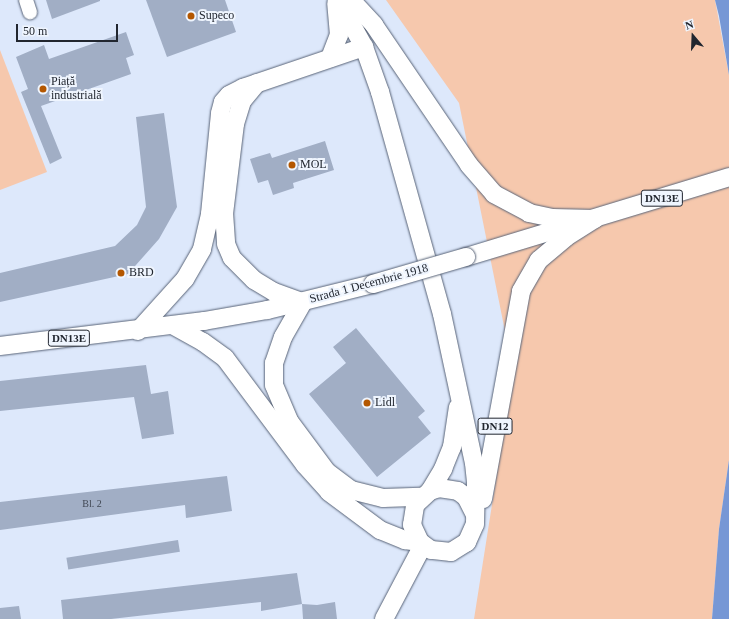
<!DOCTYPE html>
<html>
<head>
<meta charset="utf-8">
<style>
	body { margin:0 }
	#map { position:relative; width:729px; height:619px; overflow:hidden; background:#dde8fb; font-family:Georgia,serif }
	div>[style] { position:absolute }
	[style*='--x'] { left:calc(var(--x)*1px); top:calc(var(--y)*1px); width:calc(var(--w)*1px); rotate:calc(var(--a)*1deg) }
	.green>* { inset:0; background:#f6c8ad }
	.water>* { inset:0; background:#7697d5 }
	.building>* { inset:0; background:#a1aec5; transform-origin:0 0 }
	.roads { filter:drop-shadow(0 0 1px #586377) drop-shadow(0 0 1px #586377) }
	.minor>* { height:14px; margin:-7px; padding:0 7px; transform-origin:7px; border-radius:7px; background:#fff }
	.major>* { height:18px; margin:-9px; padding:0 9px; transform-origin:9px; border-radius:9px; background:#fff }
	.bridges { filter:drop-shadow(0 0 1px #586377) drop-shadow(0 0 1px #586377) }
	.major-bridge>* { height:18px; margin:-9px; padding:0 9px; transform-origin:9px; border-radius:9px; background:#fff }
	.dots>* { width:11px; height:11px; translate:-50% -50%; box-sizing:border-box; border:2px solid #eff5fe; border-radius:50% }
	span { translate:-50% -50%; white-space:nowrap; text-align:center; line-height:1.15; -webkit-text-stroke:4px #eff5fe; paint-order:stroke }
	.number-label { font-size:10px; color:#414854 }
	.number-label span { -webkit-text-stroke-width:0 }
	.shield-label span { padding:1px 3px; background:#eff5fe; border:1px solid; border-radius:3px; -webkit-text-stroke-width:0 }
	.shield-label { font-size:11px; color:#21262f; font-weight:700 }
	.poi-label { font-size:12px; color:#21262f }
	.left { translate:0 -50%; text-align:left }
	.street-label { font-size:12px; color:#21262f }
	.north { position:absolute; left:673px; top:16px; width:40px; height:40px; -webkit-text-stroke:3px #eff5fe; paint-order:stroke; rotate:341deg; font-size:11px; font-weight:700; line-height:16px; text-align:center; color:#21262f }
	.north::after { content:''; display:block; margin:auto; width:14px; height:18px; background:#21262f; clip-path:polygon(50% 0,100% 100%,50% 72%,0 100%) }
	.scale { position:absolute; left:16px; top:24px; width:102px; height:18px; box-sizing:border-box; border:2px solid #21262f; border-top:0; padding-left:5px; font-size:12px; line-height:14px; white-space:nowrap; color:#21262f; -webkit-text-stroke:3px #eff5fe; paint-order:stroke }
</style>
</head>
<body>
<div id="map">
	<div class="green">
		<div style="clip-path:polygon(386px 0,715px 0,729px 75px,729px 460px,719px 529px,712px 619px,474px 619px,513px 371px,459px 103px)"></div>
		<div style="clip-path:polygon(0 50px,47px 172px,0 190px)"></div>
	</div>
	<div class="water">
		<div style="clip-path:polygon(715px 0,729px 0,729px 75px,719px 16px)"></div>
		<div style="clip-path:polygon(729px 460px,729px 619px,712px 619px,719px 529px)"></div>
	</div>
	<div class="building">
		<div style="clip-path:polygon(46px 0,100px 0,100px 1px,52px 19px)"></div>
		<div style="clip-path:polygon(146px 0,225px 0,236px 32px,167px 57px)"></div>
		<div style="clip-path:polygon(126px 32px,134px 55px,126px 58px,131px 74px,41px 106px,62px 158px,50px 164px,21px 92px,28px 89px,16px 57px,44px 45px,49px 59px)"></div>
		<div style="clip-path:polygon(164px 113px,177px 207px,159px 239px,128px 274px,0 302px,0 273px,115px 246px,137px 225px,146px 207px,136px 117px)"></div>
		<div style="clip-path:polygon(325px 141px,334px 170px,293px 183px,294px 188px,273px 195px,268px 180px,258px 183px,250px 159px,270px 153px,272px 158px)"></div>
		<div style="clip-path:polygon(356px 328px,425px 411px,418px 417px,431px 433px,377px 477px,309px 394px,346px 363px,333px 347px)"></div>
		<div style="clip-path:polygon(146px 365px,151px 394px,168px 391px,174px 434px,142px 439px,134px 397px,0 411px,0 381px)"></div>
		<div style="clip-path:polygon(227px 476px,232px 511px,186px 518px,185px 505px,0 530px,0 502px)"></div>
		<div style="left:178px;top:540px;width:12px;height:113px;rotate:81deg"></div>
		<div style="clip-path:polygon(297px 573px,302px 604px,261px 611px,261px 602px,111px 619px,63px 619px,61px 600px)"></div>
		<div style="clip-path:polygon(335px 602px,337px 619px,303px 619px,302px 604px,317px 605px)"></div>
		<div style="clip-path:polygon(19px 606px,21px 619px,0 619px,0 608px)"></div>
	</div>
	<div class="roads">
		<div class="minor">
			<div style="--x:26;--y:0;--w:13;--a:72"></div>
		</div>
		<div class="major">
			<div style="--x:338;--y:0;--w:54;--a:61"></div>
			<div style="--x:364;--y:47;--w:48;--a:70.4"></div>
			<div style="--x:380;--y:92;--w:230;--a:74.4"></div>
			<div style="--x:442;--y:314;--w:152;--a:77.9"></div>
			<div style="--x:474;--y:463;--w:19;--a:84"></div>
			<div style="--x:476;--y:482;--w:42;--a:91.4"></div>
			<div style="--x:475;--y:524;--w:20;--a:114"></div>
			<div style="--x:467;--y:542;--w:19;--a:148"></div>
			<div style="--x:451;--y:552;--w:20;--a:-174"></div>
			<div style="--x:431;--y:550;--w:14;--a:-144"></div>
			<div style="--x:420;--y:542;--w:19;--a:-115"></div>
			<div style="--x:412;--y:525;--w:20;--a:-81"></div>
			<div style="--x:415;--y:505;--w:21;--a:-43"></div>
			<div style="--x:430;--y:491;--w:9;--a:-18"></div>
			<div style="--x:439;--y:488;--w:19;--a:9"></div>
			<div style="--x:458;--y:491;--w:10;--a:37"></div>
			<div style="--x:466;--y:497;--w:20;--a:63"></div>
			<div style="--x:351;--y:0;--w:34;--a:47"></div>
			<div style="--x:374;--y:25;--w:169;--a:55.8"></div>
			<div style="--x:469;--y:165;--w:38;--a:49"></div>
			<div style="--x:494;--y:194;--w:40;--a:28"></div>
			<div style="--x:529;--y:213;--w:24;--a:12"></div>
			<div style="--x:552;--y:218;--w:43;--a:1.3"></div>
			<div style="--x:330;--y:58;--w:25;--a:-69"></div>
			<div style="--x:339;--y:35;--w:32;--a:-95"></div>
			<div style="--x:257;--y:83;--w:23;--a:130"></div>
			<div style="--x:242;--y:101;--w:24;--a:107"></div>
			<div style="--x:235;--y:124;--w:90;--a:97"></div>
			<div style="--x:224;--y:213;--w:31;--a:86"></div>
			<div style="--x:226;--y:244;--w:15;--a:67"></div>
			<div style="--x:232;--y:258;--w:31;--a:45"></div>
			<div style="--x:254;--y:280;--w:23;--a:31"></div>
			<div style="--x:274;--y:292;--w:30;--a:20"></div>
			<div style="--x:466;--y:257;--w:275;--a:-16.9"></div>
			<div style="--x:303;--y:302;--w:40;--a:119.7"></div>
			<div style="--x:283;--y:337;--w:28;--a:109"></div>
			<div style="--x:274;--y:363;--w:22;--a:90"></div>
			<div style="--x:274;--y:385;--w:39;--a:67"></div>
			<div style="--x:289;--y:421;--w:64;--a:53.3"></div>
			<div style="--x:327;--y:472;--w:30;--a:37"></div>
			<div style="--x:351;--y:490;--w:33;--a:14"></div>
			<div style="--x:383;--y:498;--w:38;--a:-2"></div>
			<div style="--x:174;--y:326;--w:33;--a:29"></div>
			<div style="--x:203;--y:342;--w:27;--a:36"></div>
			<div style="--x:225;--y:358;--w:134;--a:53.2"></div>
			<div style="--x:305;--y:465;--w:36;--a:48"></div>
			<div style="--x:329;--y:492;--w:64;--a:36.7"></div>
			<div style="--x:380;--y:530;--w:27;--a:22"></div>
			<div style="--x:405;--y:540;--w:15;--a:8"></div>
			<div style="--x:138;--y:331;--w:70;--a:-47.9"></div>
			<div style="--x:185;--y:279;--w:34;--a:-60"></div>
			<div style="--x:202;--y:249;--w:36;--a:-77"></div>
			<div style="--x:210;--y:214;--w:101;--a:-84.3"></div>
			<div style="--x:220;--y:113;--w:11;--a:-75"></div>
			<div style="--x:223;--y:102;--w:9;--a:-49"></div>
			<div style="--x:229;--y:95;--w:16;--a:-27"></div>
			<div style="--x:243;--y:88;--w:128;--a:-18.7"></div>
			<div style="--x:0;--y:346;--w:206;--a:-7"></div>
			<div style="--x:204;--y:321;--w:64;--a:-9.9"></div>
			<div style="--x:267;--y:310;--w:109;--a:-13.8"></div>
			<div style="--x:430;--y:491;--w:26;--a:-59"></div>
			<div style="--x:443;--y:469;--w:24;--a:-68"></div>
			<div style="--x:452;--y:447;--w:40;--a:-81.5"></div>
			<div style="--x:483;--y:499;--w:211;--a:-79.6"></div>
			<div style="--x:521;--y:291;--w:36;--a:-60"></div>
			<div style="--x:539;--y:260;--w:35;--a:-40"></div>
			<div style="--x:566;--y:237;--w:34;--a:-32"></div>
			<div style="--x:384;--y:619;--w:84;--a:-62.2"></div>
		</div>
	</div>
	<div class="bridges">
		<div class="major-bridge">
			<div style="--x:373;--y:284;--w:97;--a:-16.2"></div>
		</div>
	</div>
	<div class="dots">
		<div style="left:191px;top:16px;background:#b45700"></div>
		<div style="left:43px;top:89px;background:#b45700"></div>
		<div style="left:292px;top:165px;background:#b45700"></div>
		<div style="left:121px;top:273px;background:#b45700"></div>
		<div style="left:367px;top:403px;background:#b45700"></div>
	</div>
	<div class="number-label">
		<span style="left:92px;top:504px">Bl. 2</span>
	</div>
	<div class="shield-label">
		<span style="left:662px;top:198px">DN13E</span>
		<span style="left:69px;top:338px">DN13E</span>
		<span style="left:495px;top:426px">DN12</span>
	</div>
	<div class="poi-label">
		<span class="left" style="left:199px;top:16px">Supeco</span>
		<span class="left" style="left:51px;top:89px">Piață<br>industrială</span>
		<span class="left" style="left:300px;top:165px">MOL</span>
		<span class="left" style="left:129px;top:273px">BRD</span>
		<span class="left" style="left:375px;top:403px">Lidl</span>
	</div>
	<div class="street-label">
		<span style="left:369px;top:284px;rotate:-15deg">Strada 1 Decembrie 1918</span>
	</div>
	<div class="north">N</div>
	<div class="scale">50 m</div>
</div>
</body>
</html>
